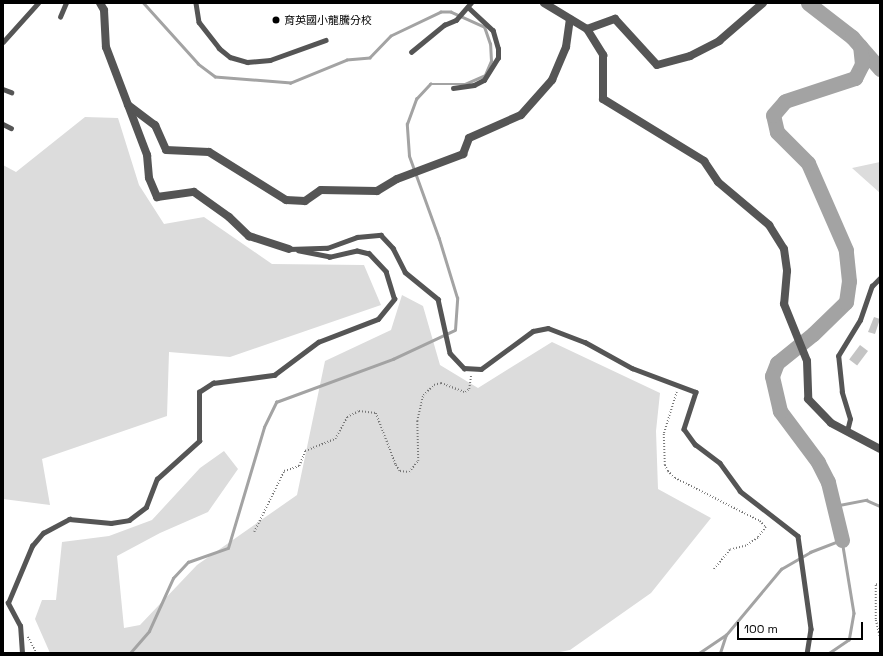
<!DOCTYPE html>
<html>
<head>
<meta charset="utf-8">
<style>
	body { margin:0 }
	#map { position:relative; width:883px; height:656px; overflow:hidden; background:#fff; font-family:"Space Grotesk","Noto Sans TC",sans-serif }
	div>[style] { position:absolute }
	[style*='--x'] { left:calc(var(--x)*1px); top:calc(var(--y)*1px); width:calc(var(--w)*1px); rotate:calc(var(--a)*1deg) }
	.green>* { inset:0; background:#dcdcdc }
	.stream>* { height:2.5px; margin:-1.25px; padding:0 1.25px; transform-origin:1.25px; border-radius:1.25px; background:#a3a3a3 }
	.river>* { height:15px; margin:-7.5px; padding:0 7.5px; transform-origin:7.5px; border-radius:7.5px; background:#a3a3a3 }
	.building>* { inset:0; background:#c4c4c4; transform-origin:0 0 }
	.path>* { height:1.5px; margin-top:-0.75px; transform-origin:0; background:repeating-linear-gradient(90deg,#777 0 1px,transparent 0 3px) }
	.lane>* { height:4.5px; margin:-2.25px; padding:0 2.25px; transform-origin:2.25px; border-radius:2.25px; background:#555 }
	.street>* { height:8px; margin:-4px; padding:0 4px; transform-origin:4px; border-radius:4px; background:#555 }
	.dots>* { width:11px; height:11px; translate:-50% -50%; box-sizing:border-box; border:2px solid #fff; border-radius:50% }
	span { translate:-50% -50%; white-space:nowrap; text-align:center; line-height:1.15; -webkit-text-stroke:3px #fff; paint-order:stroke }
	.poi-label { font-size:11px; color:#000 }
	.left { translate:0 -50%; text-align:left }
	.frame { position:absolute; inset:0; border:4px solid #000; pointer-events:none }
	.scale { position:absolute; left:737px; top:622px; width:126px; height:18px; box-sizing:border-box; border:2px solid #000; border-top:0; padding-left:5px; font-size:12px; line-height:14px; white-space:nowrap; color:#000; -webkit-text-stroke:3px #fff; paint-order:stroke }
</style>
</head>
<body>
<div id="map">
	<div class="green">
		<div style="clip-path:polygon(85px 117px,118px 118px,139px 185px,164px 224px,204px 217px,272px 264px,364px 265px,381px 305px,230px 357px,169px 352px,167px 416px,42px 459px,50px 505px,3px 499px,3px 165px,16px 172px)"></div>
		<div style="clip-path:polygon(880px 162px,880px 193px,852px 168px)"></div>
		<div style="clip-path:polygon(402px 295px,423px 306px,440px 365px,478px 388px,552px 342px,660px 393px,656px 431px,658px 489px,711px 518px,651px 593px,570px 650px,555px 653px,50px 653px,35px 619px,42px 600px,56px 600px,62px 542px,109px 536px,152px 520px,200px 468px,224px 451px,238px 469px,208px 512px,160px 533px,117px 556px,124px 628px,140px 625px,197px 565px,297px 495px,325px 361px,391px 330px)"></div>
	</div>
	<div class="stream">
		<div style="--x:834;--y:506;--w:33;--a:-11"></div>
		<div style="--x:866;--y:500;--w:15;--a:23"></div>
		<div style="--x:130;--y:653;--w:29;--a:-49"></div>
		<div style="--x:149;--y:631;--w:58;--a:-65.6"></div>
		<div style="--x:173;--y:578;--w:22;--a:-47"></div>
		<div style="--x:188;--y:562;--w:42;--a:-19.3"></div>
		<div style="--x:228;--y:548;--w:126;--a:-73.4"></div>
		<div style="--x:264;--y:427;--w:28;--a:-64"></div>
		<div style="--x:276;--y:402;--w:125;--a:-20.2"></div>
		<div style="--x:393;--y:359;--w:68;--a:-25.1"></div>
		<div style="--x:455;--y:330;--w:32;--a:-86"></div>
		<div style="--x:457;--y:298;--w:62;--a:-107"></div>
		<div style="--x:439;--y:239;--w:88;--a:-109.9"></div>
		<div style="--x:409;--y:156;--w:32;--a:-94"></div>
		<div style="--x:407;--y:124;--w:27;--a:-70"></div>
		<div style="--x:416;--y:99;--w:21;--a:-47"></div>
		<div style="--x:430;--y:84;--w:35;--a:0"></div>
		<div style="--x:465;--y:84;--w:22;--a:-24"></div>
		<div style="--x:485;--y:75;--w:15;--a:-67"></div>
		<div style="--x:491;--y:61;--w:17;--a:-93"></div>
		<div style="--x:490;--y:44;--w:18;--a:-109"></div>
		<div style="--x:484;--y:27;--w:36;--a:-156"></div>
		<div style="--x:451;--y:12;--w:10;--a:180"></div>
		<div style="--x:441;--y:12;--w:55;--a:154.4"></div>
		<div style="--x:391;--y:36;--w:30;--a:134"></div>
		<div style="--x:370;--y:58;--w:23;--a:175"></div>
		<div style="--x:347;--y:60;--w:61;--a:157.7"></div>
		<div style="--x:291;--y:83;--w:76;--a:-175.5"></div>
		<div style="--x:215;--y:77;--w:21;--a:-143"></div>
		<div style="--x:198;--y:64;--w:82;--a:-132"></div>
		<div style="--x:699;--y:653;--w:32;--a:-34"></div>
		<div style="--x:726;--y:635;--w:86;--a:-50.2"></div>
		<div style="--x:781;--y:569;--w:34;--a:-30"></div>
		<div style="--x:810;--y:552;--w:34;--a:-21"></div>
		<div style="--x:842;--y:540;--w:74;--a:80.7"></div>
		<div style="--x:854;--y:613;--w:27;--a:100"></div>
		<div style="--x:849;--y:640;--w:23;--a:146"></div>
		<div style="--x:720;--y:653;--w:19;--a:-72"></div>
	</div>
	<div class="river">
		<div style="--x:808;--y:3;--w:56;--a:37.7"></div>
		<div style="--x:852;--y:37;--w:43;--a:48.8"></div>
		<div style="--x:842;--y:540;--w:60;--a:-103.6"></div>
		<div style="--x:828;--y:482;--w:22;--a:-117"></div>
		<div style="--x:818;--y:462;--w:64;--a:-126.7"></div>
		<div style="--x:780;--y:411;--w:36;--a:-103"></div>
		<div style="--x:772;--y:376;--w:14;--a:-69"></div>
		<div style="--x:777;--y:363;--w:46;--a:-38.9"></div>
		<div style="--x:813;--y:334;--w:46;--a:-44.1"></div>
		<div style="--x:846;--y:302;--w:21;--a:-82"></div>
		<div style="--x:849;--y:281;--w:31;--a:-96"></div>
		<div style="--x:846;--y:250;--w:95;--a:-113.6"></div>
		<div style="--x:808;--y:163;--w:44;--a:-135"></div>
		<div style="--x:777;--y:132;--w:17;--a:-103"></div>
		<div style="--x:773;--y:115;--w:18;--a:-49"></div>
		<div style="--x:785;--y:101;--w:74;--a:-18.2"></div>
		<div style="--x:855;--y:78;--w:16;--a:-63"></div>
		<div style="--x:862;--y:64;--w:18;--a:-96"></div>
	</div>
	<div class="building">
		<div style="clip-path:polygon(874px 317px,880px 319px,875px 334px,868px 332px)"></div>
		<div style="left:860px;top:345px;width:10px;height:18px;rotate:37deg"></div>
	</div>
	<div class="path">
		<div style="--x:677;--y:392;--w:44;--a:107.2"></div>
		<div style="--x:664;--y:434;--w:31;--a:88"></div>
		<div style="--x:665;--y:465;--w:7;--a:63"></div>
		<div style="--x:668;--y:471;--w:10;--a:45"></div>
		<div style="--x:675;--y:478;--w:95;--a:26.8"></div>
		<div style="--x:760;--y:521;--w:8;--a:45"></div>
		<div style="--x:766;--y:527;--w:14;--a:126"></div>
		<div style="--x:758;--y:538;--w:14;--a:146"></div>
		<div style="--x:746;--y:546;--w:16;--a:166"></div>
		<div style="--x:730;--y:550;--w:26;--a:129"></div>
		<div style="--x:254;--y:532;--w:68;--a:-63.8"></div>
		<div style="--x:284;--y:471;--w:16;--a:-18"></div>
		<div style="--x:299;--y:466;--w:16;--a:-68"></div>
		<div style="--x:305;--y:451;--w:32;--a:-22"></div>
		<div style="--x:335;--y:439;--w:25;--a:-61"></div>
		<div style="--x:347;--y:417;--w:13;--a:-27"></div>
		<div style="--x:359;--y:411;--w:17;--a:7"></div>
		<div style="--x:376;--y:413;--w:56;--a:69"></div>
		<div style="--x:396;--y:465;--w:7;--a:56"></div>
		<div style="--x:400;--y:471;--w:9;--a:6"></div>
		<div style="--x:409;--y:472;--w:14;--a:-51"></div>
		<div style="--x:418;--y:461;--w:40;--a:-91.4"></div>
		<div style="--x:417;--y:421;--w:27;--a:-77"></div>
		<div style="--x:423;--y:395;--w:15;--a:-42"></div>
		<div style="--x:434;--y:385;--w:7;--a:-16"></div>
		<div style="--x:441;--y:383;--w:26;--a:21"></div>
		<div style="--x:465;--y:392;--w:5;--a:-37"></div>
		<div style="--x:469;--y:389;--w:14;--a:-82"></div>
		<div style="--x:880;--y:584;--w:4;--a:166"></div>
		<div style="--x:876;--y:585;--w:35;--a:90"></div>
		<div style="--x:876;--y:620;--w:17;--a:77"></div>
		<div style="--x:28;--y:637;--w:18;--a:61"></div>
	</div>
	<div class="lane">
		<div style="--x:196;--y:3;--w:19;--a:81"></div>
		<div style="--x:199;--y:22;--w:33;--a:52"></div>
		<div style="--x:219;--y:48;--w:14;--a:39"></div>
		<div style="--x:230;--y:57;--w:18;--a:16"></div>
		<div style="--x:247;--y:62;--w:23;--a:-5"></div>
		<div style="--x:270;--y:60;--w:59;--a:-19.7"></div>
		<div style="--x:60;--y:17;--w:15;--a:-67"></div>
		<div style="--x:3;--y:42;--w:52;--a:-48.1"></div>
		<div style="--x:411;--y:52;--w:43;--a:-39.3"></div>
		<div style="--x:444;--y:25;--w:13;--a:-23"></div>
		<div style="--x:456;--y:20;--w:23;--a:-49"></div>
		<div style="--x:453;--y:88;--w:21;--a:-8"></div>
		<div style="--x:474;--y:85;--w:11;--a:-27"></div>
		<div style="--x:484;--y:80;--w:26;--a:-58"></div>
		<div style="--x:498;--y:58;--w:9;--a:-90"></div>
		<div style="--x:498;--y:49;--w:19;--a:-106"></div>
		<div style="--x:493;--y:31;--w:34;--a:-137"></div>
		<div style="--x:3;--y:89;--w:9;--a:21"></div>
		<div style="--x:3;--y:124;--w:9;--a:27"></div>
		<div style="--x:289;--y:249;--w:38;--a:-2"></div>
		<div style="--x:327;--y:248;--w:32;--a:-20"></div>
		<div style="--x:357;--y:237;--w:24;--a:-5"></div>
		<div style="--x:381;--y:235;--w:18;--a:47"></div>
		<div style="--x:393;--y:248;--w:27;--a:63"></div>
		<div style="--x:405;--y:272;--w:43;--a:39.3"></div>
		<div style="--x:438;--y:299;--w:55;--a:77.5"></div>
		<div style="--x:450;--y:353;--w:21;--a:47"></div>
		<div style="--x:464;--y:368;--w:17;--a:3"></div>
		<div style="--x:481;--y:369;--w:64;--a:-36.2"></div>
		<div style="--x:533;--y:331;--w:15;--a:-11"></div>
		<div style="--x:548;--y:328;--w:40;--a:21"></div>
		<div style="--x:585;--y:342;--w:54;--a:29"></div>
		<div style="--x:632;--y:368;--w:68;--a:20.6"></div>
		<div style="--x:696;--y:392;--w:39;--a:108"></div>
		<div style="--x:684;--y:429;--w:19;--a:54"></div>
		<div style="--x:695;--y:444;--w:31;--a:37"></div>
		<div style="--x:720;--y:463;--w:34;--a:54"></div>
		<div style="--x:740;--y:491;--w:73;--a:37.8"></div>
		<div style="--x:798;--y:536;--w:94;--a:82"></div>
		<div style="--x:811;--y:629;--w:24;--a:99"></div>
		<div style="--x:847;--y:431;--w:12;--a:-76"></div>
		<div style="--x:850;--y:419;--w:28;--a:-107"></div>
		<div style="--x:842;--y:392;--w:36;--a:-96"></div>
		<div style="--x:838;--y:356;--w:42;--a:-58.6"></div>
		<div style="--x:860;--y:320;--w:36;--a:-71"></div>
		<div style="--x:872;--y:286;--w:11;--a:-45"></div>
		<div style="--x:22;--y:653;--w:27;--a:-94"></div>
		<div style="--x:20;--y:626;--w:26;--a:-118"></div>
		<div style="--x:8;--y:603;--w:62;--a:-67.2"></div>
		<div style="--x:32;--y:546;--w:17;--a:-50"></div>
		<div style="--x:43;--y:533;--w:30;--a:-28"></div>
		<div style="--x:69;--y:519;--w:42;--a:5.4"></div>
		<div style="--x:111;--y:523;--w:18;--a:-9"></div>
		<div style="--x:129;--y:520;--w:21;--a:-37"></div>
		<div style="--x:146;--y:507;--w:30;--a:-69"></div>
		<div style="--x:157;--y:479;--w:57;--a:-42.1"></div>
		<div style="--x:199;--y:441;--w:49;--a:-90"></div>
		<div style="--x:199;--y:392;--w:17;--a:-33"></div>
		<div style="--x:213;--y:383;--w:62;--a:-7.5"></div>
		<div style="--x:274;--y:375;--w:55;--a:-36.9"></div>
		<div style="--x:318;--y:342;--w:64;--a:-21"></div>
		<div style="--x:378;--y:319;--w:26;--a:-51"></div>
		<div style="--x:394;--y:299;--w:28;--a:-107"></div>
		<div style="--x:386;--y:272;--w:25;--a:-133"></div>
		<div style="--x:369;--y:254;--w:12;--a:-166"></div>
		<div style="--x:357;--y:251;--w:28;--a:167"></div>
		<div style="--x:330;--y:257;--w:32;--a:-169"></div>
	</div>
	<div class="street">
		<div style="--x:100;--y:3;--w:8;--a:60"></div>
		<div style="--x:104;--y:10;--w:37;--a:87"></div>
		<div style="--x:106;--y:47;--w:116;--a:69.2"></div>
		<div style="--x:147;--y:155;--w:23;--a:85"></div>
		<div style="--x:149;--y:178;--w:21;--a:67"></div>
		<div style="--x:157;--y:197;--w:37;--a:-8"></div>
		<div style="--x:194;--y:192;--w:43;--a:35.5"></div>
		<div style="--x:229;--y:217;--w:28;--a:44"></div>
		<div style="--x:249;--y:236;--w:42;--a:18"></div>
		<div style="--x:544;--y:3;--w:50;--a:31.2"></div>
		<div style="--x:587;--y:29;--w:31;--a:58"></div>
		<div style="--x:603;--y:55;--w:44;--a:90"></div>
		<div style="--x:603;--y:99;--w:119;--a:31.5"></div>
		<div style="--x:704;--y:161;--w:25;--a:56"></div>
		<div style="--x:718;--y:182;--w:67;--a:40.1"></div>
		<div style="--x:769;--y:225;--w:28;--a:58"></div>
		<div style="--x:784;--y:249;--w:22;--a:82"></div>
		<div style="--x:787;--y:271;--w:33;--a:95"></div>
		<div style="--x:784;--y:304;--w:61;--a:68"></div>
		<div style="--x:807;--y:361;--w:38;--a:88"></div>
		<div style="--x:808;--y:399;--w:33;--a:46"></div>
		<div style="--x:831;--y:423;--w:55;--a:28"></div>
		<div style="--x:587;--y:29;--w:30;--a:-20"></div>
		<div style="--x:615;--y:19;--w:62;--a:47.6"></div>
		<div style="--x:657;--y:65;--w:34;--a:-15"></div>
		<div style="--x:690;--y:56;--w:33;--a:-27"></div>
		<div style="--x:719;--y:41;--w:58;--a:-40.8"></div>
		<div style="--x:128;--y:105;--w:34;--a:37"></div>
		<div style="--x:155;--y:125;--w:27;--a:66"></div>
		<div style="--x:166;--y:150;--w:43;--a:2.7"></div>
		<div style="--x:209;--y:152;--w:91;--a:31.9"></div>
		<div style="--x:286;--y:200;--w:19;--a:3"></div>
		<div style="--x:305;--y:201;--w:19;--a:-35"></div>
		<div style="--x:321;--y:190;--w:56;--a:1"></div>
		<div style="--x:377;--y:191;--w:23;--a:-31"></div>
		<div style="--x:397;--y:179;--w:71;--a:-20.7"></div>
		<div style="--x:463;--y:154;--w:17;--a:-69"></div>
		<div style="--x:469;--y:138;--w:57;--a:-23.9"></div>
		<div style="--x:521;--y:115;--w:47;--a:-48.5"></div>
		<div style="--x:552;--y:80;--w:36;--a:-67"></div>
		<div style="--x:566;--y:47;--w:28;--a:-82"></div>
	</div>
	<div class="dots">
		<div style="left:276px;top:20px;background:#000"></div>
	</div>
	<div class="poi-label">
		<span class="left" style="left:284px;top:20px">育英國小龍騰分校</span>
	</div>
	<div class="frame"></div>
	<div class="scale">100 m</div>
</div>
</body>
</html>
